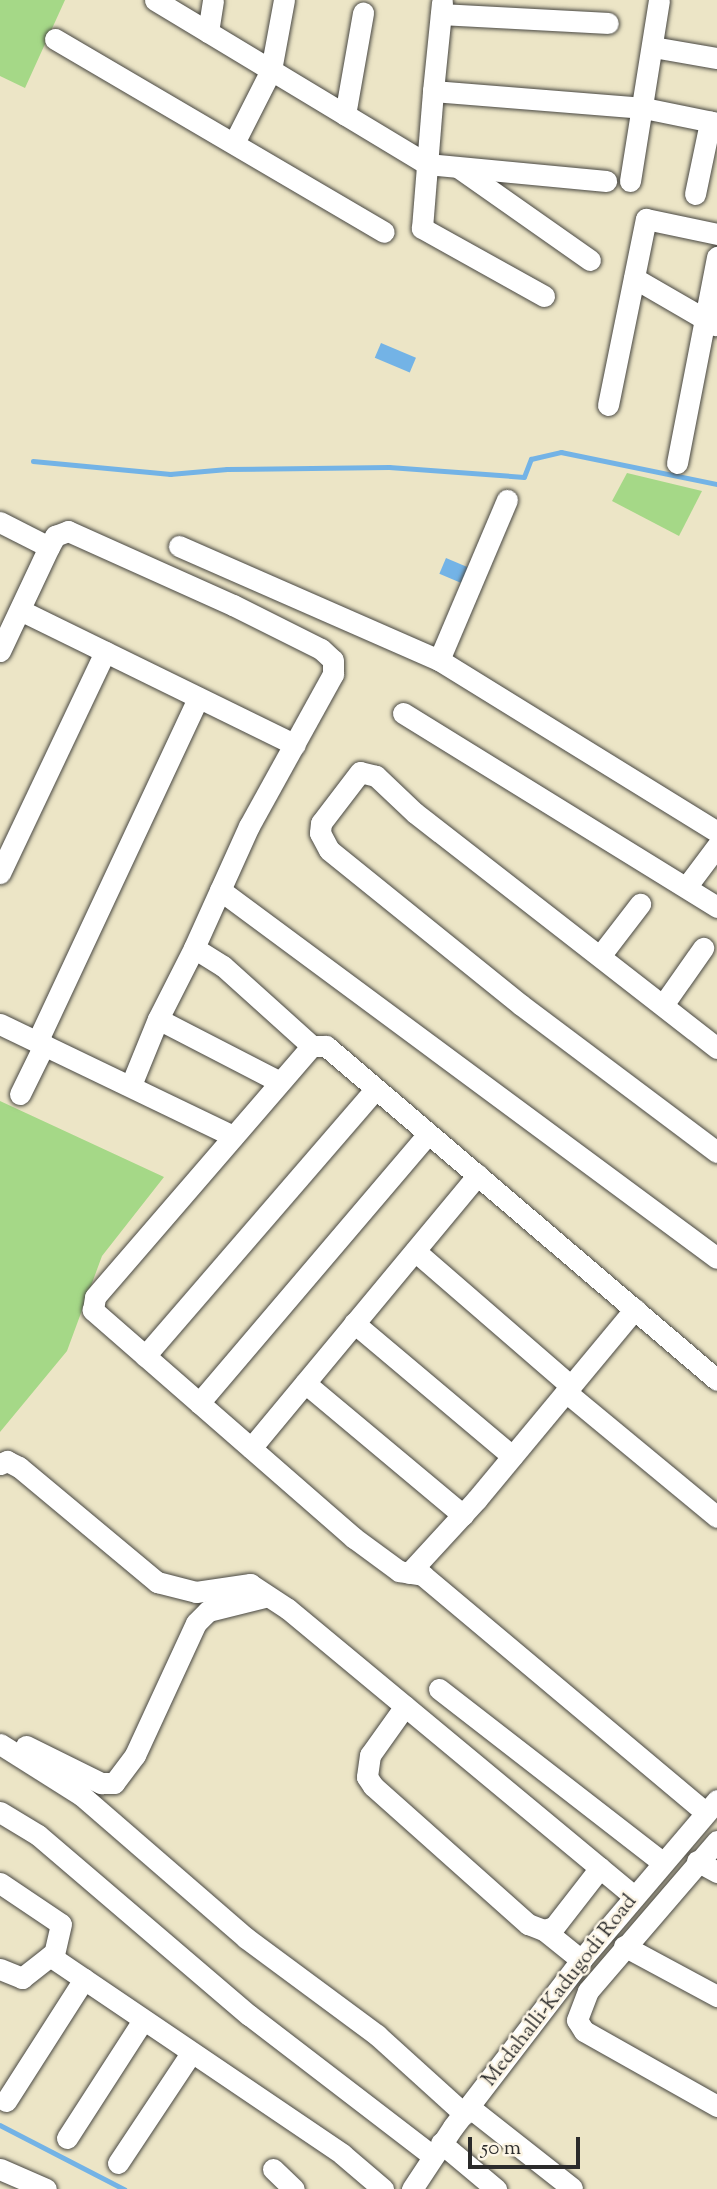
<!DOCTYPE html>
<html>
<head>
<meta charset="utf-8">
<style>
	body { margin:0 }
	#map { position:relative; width:717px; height:2189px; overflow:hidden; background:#ece5c6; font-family:"Sorts Mill Goudy",serif }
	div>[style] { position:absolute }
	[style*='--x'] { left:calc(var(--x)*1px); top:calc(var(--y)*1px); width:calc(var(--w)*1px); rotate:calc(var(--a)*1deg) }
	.green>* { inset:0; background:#a5d887 }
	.water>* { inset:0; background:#73b3e6; transform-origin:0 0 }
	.stream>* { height:4.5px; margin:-2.25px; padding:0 2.25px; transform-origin:2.25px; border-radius:2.25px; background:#73b3e6 }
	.roads { filter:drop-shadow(0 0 2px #484742) drop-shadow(0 0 2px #484742) }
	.minor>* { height:21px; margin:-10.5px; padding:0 10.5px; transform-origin:10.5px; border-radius:10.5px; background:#fff }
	span { translate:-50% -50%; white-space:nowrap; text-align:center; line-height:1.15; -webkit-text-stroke:5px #fcf5e5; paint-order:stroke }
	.street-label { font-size:21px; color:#2b2b2b }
	.scale { position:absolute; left:468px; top:2137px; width:112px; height:32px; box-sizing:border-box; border:4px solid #2b2b2b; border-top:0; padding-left:9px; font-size:21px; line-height:24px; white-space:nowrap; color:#2b2b2b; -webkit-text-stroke:5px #fcf5e5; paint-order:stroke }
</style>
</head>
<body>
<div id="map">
	<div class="green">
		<div style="clip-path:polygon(0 0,65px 0,25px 88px,0 76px)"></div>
		<div style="clip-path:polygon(627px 473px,702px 491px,679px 536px,612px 501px)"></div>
		<div style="clip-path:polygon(0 1101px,164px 1177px,102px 1256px,67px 1351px,0 1432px)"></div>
	</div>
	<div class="water">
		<div style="left:381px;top:343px;width:38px;height:16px;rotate:23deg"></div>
		<div style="left:446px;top:558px;width:25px;height:17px;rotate:23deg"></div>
	</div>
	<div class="stream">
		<div style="--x:33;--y:461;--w:138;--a:5.4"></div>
		<div style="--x:170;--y:474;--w:57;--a:-5"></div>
		<div style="--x:227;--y:469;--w:162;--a:-0.7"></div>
		<div style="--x:389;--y:467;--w:135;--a:4.2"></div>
		<div style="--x:524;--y:477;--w:19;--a:-69"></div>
		<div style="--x:531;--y:459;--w:31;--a:-13"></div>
		<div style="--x:561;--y:452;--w:159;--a:11.6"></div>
		<div style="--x:0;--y:2125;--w:140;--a:27.3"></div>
	</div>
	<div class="roads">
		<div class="minor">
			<div style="--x:155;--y:0;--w:318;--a:31.1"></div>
			<div style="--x:427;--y:164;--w:180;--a:5.4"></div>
			<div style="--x:441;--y:14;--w:167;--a:3.1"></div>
			<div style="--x:208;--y:32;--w:32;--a:-81"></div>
			<div style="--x:55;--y:39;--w:381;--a:30.4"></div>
			<div style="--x:653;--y:47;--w:65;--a:9.8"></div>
			<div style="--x:433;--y:91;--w:89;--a:-84.2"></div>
			<div style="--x:345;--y:115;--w:104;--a:-80"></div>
			<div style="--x:235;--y:141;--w:80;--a:-63.1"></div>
			<div style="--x:271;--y:70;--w:71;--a:-79.5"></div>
			<div style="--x:459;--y:168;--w:160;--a:35.1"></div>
			<div style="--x:630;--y:181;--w:183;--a:-80.9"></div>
			<div style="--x:695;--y:194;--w:74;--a:-78.2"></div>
			<div style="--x:634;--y:278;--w:94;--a:30.1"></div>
			<div style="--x:544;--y:296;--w:140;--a:-150.9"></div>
			<div style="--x:422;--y:228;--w:137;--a:-85.4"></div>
			<div style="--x:433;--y:91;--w:212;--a:4.6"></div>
			<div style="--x:644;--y:108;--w:75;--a:11.6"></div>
			<div style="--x:608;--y:405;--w:190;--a:-78.5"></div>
			<div style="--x:646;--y:219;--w:73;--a:11.9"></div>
			<div style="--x:677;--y:463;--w:210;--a:-79"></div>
			<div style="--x:0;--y:522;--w:55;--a:27"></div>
			<div style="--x:179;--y:546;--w:284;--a:23.7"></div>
			<div style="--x:439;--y:660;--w:327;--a:31.7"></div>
			<div style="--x:20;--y:610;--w:306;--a:26.1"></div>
			<div style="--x:0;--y:651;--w:115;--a:-64.8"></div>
			<div style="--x:49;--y:547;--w:13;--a:-61"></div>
			<div style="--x:55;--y:536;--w:14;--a:-21"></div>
			<div style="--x:68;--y:531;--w:181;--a:24.2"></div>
			<div style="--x:233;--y:605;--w:98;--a:26.6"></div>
			<div style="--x:321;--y:649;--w:16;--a:43"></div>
			<div style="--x:333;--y:660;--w:14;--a:90"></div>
			<div style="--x:333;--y:674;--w:174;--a:118.9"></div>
			<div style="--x:249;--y:826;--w:134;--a:114.3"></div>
			<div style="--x:194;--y:948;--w:34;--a:32"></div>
			<div style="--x:223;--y:966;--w:120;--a:42"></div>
			<div style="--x:439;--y:660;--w:174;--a:-67"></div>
			<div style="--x:403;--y:713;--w:369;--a:31.7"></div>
			<div style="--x:0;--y:873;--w:245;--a:-64.6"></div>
			<div style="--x:687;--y:886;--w:50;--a:-53.1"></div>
			<div style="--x:220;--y:890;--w:618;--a:36.52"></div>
			<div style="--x:194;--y:948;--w:80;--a:116.9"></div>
			<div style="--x:158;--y:1019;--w:137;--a:27.3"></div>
			<div style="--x:600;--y:956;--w:66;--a:-52.4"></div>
			<div style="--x:663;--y:1005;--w:70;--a:-54.9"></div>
			<div style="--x:0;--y:1024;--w:259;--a:25.7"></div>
			<div style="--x:37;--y:1042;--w:380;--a:-64.9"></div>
			<div style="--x:717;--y:1048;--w:383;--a:-142.1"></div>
			<div style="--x:415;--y:813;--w:54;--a:-136.5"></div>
			<div style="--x:376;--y:776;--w:16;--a:-166"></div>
			<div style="--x:360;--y:772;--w:64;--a:127.4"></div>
			<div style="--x:321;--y:823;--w:10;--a:96"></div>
			<div style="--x:320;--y:833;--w:19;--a:62"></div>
			<div style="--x:329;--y:850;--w:247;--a:38.9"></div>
			<div style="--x:521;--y:1005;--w:245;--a:36.9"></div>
			<div style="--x:131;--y:1085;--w:71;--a:-67.8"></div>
			<div style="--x:20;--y:1094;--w:55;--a:-63.9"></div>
			<div style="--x:415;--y:1251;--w:206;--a:40.9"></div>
			<div style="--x:354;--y:1323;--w:207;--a:40.1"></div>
			<div style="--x:145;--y:1356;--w:350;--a:-49.2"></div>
			<div style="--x:305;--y:1383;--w:206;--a:39.9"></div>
			<div style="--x:566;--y:1392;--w:196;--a:39.6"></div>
			<div style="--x:199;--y:1403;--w:350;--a:-49.6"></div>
			<div style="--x:251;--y:1448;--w:355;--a:-50.3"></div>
			<div style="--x:0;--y:1464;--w:8;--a:-23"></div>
			<div style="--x:7;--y:1461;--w:13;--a:27"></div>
			<div style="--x:19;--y:1467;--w:180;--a:39.8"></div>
			<div style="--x:157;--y:1582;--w:40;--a:14.4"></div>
			<div style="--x:196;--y:1592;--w:55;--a:-8.4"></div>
			<div style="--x:250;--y:1584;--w:45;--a:33.3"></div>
			<div style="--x:288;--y:1609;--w:450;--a:39.7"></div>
			<div style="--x:409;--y:1573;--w:100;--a:-47.4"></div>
			<div style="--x:477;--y:1499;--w:247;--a:-50.3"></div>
			<div style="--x:439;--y:1689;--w:282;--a:37.8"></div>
			<div style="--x:405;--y:1706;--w:60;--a:125.5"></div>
			<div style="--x:370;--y:1755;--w:22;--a:98"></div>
			<div style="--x:367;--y:1777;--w:11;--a:56"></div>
			<div style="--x:373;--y:1786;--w:208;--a:41.7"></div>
			<div style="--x:528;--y:1924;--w:17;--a:21"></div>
			<div style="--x:544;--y:1930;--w:48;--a:39"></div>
			<div style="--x:0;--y:1744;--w:96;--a:32.2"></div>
			<div style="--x:81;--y:1795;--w:218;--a:40.9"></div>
			<div style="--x:246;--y:1938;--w:163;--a:36.5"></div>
			<div style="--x:377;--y:2035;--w:118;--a:42.2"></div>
			<div style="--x:26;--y:1746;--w:84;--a:26.3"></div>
			<div style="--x:101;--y:1783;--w:13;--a:0"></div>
			<div style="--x:114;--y:1783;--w:35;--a:-53"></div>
			<div style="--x:135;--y:1755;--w:145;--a:-65.2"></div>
			<div style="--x:196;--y:1623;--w:17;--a:-45"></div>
			<div style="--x:208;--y:1611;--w:58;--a:-14"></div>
			<div style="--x:0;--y:1812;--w:44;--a:31.2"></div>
			<div style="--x:38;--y:1835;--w:277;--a:40.5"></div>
			<div style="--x:249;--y:2015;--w:232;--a:37.5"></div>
			<div style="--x:705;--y:1812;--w:368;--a:-140"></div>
			<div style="--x:423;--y:1575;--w:24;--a:-171"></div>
			<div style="--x:399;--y:1571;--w:56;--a:-143.7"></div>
			<div style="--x:354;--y:1538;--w:347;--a:-138.9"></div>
			<div style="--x:93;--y:1310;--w:13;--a:-81"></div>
			<div style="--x:95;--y:1297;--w:332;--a:-49.2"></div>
			<div style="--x:312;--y:1046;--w:14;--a:0"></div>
			<div style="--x:326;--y:1046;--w:514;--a:40.5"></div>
			<div style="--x:717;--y:1841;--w:198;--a:130.7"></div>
			<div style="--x:588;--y:1991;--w:31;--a:111"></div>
			<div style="--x:577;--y:2020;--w:13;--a:58"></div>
			<div style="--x:584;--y:2031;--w:153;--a:29.4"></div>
			<div style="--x:697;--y:1861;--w:23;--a:29"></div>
			<div style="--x:0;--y:1883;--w:73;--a:33.9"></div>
			<div style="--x:61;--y:1924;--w:35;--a:103"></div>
			<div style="--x:544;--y:1930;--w:10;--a:-17"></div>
			<div style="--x:554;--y:1927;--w:75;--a:-52.1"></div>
			<div style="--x:624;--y:1946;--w:106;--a:28.3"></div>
			<div style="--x:0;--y:1969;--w:24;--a:22"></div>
			<div style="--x:22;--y:1978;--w:36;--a:-38"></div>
			<div style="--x:50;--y:1956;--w:353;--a:34.1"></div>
			<div style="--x:342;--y:2154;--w:54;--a:40.5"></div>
			<div style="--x:6;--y:2101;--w:145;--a:-57.4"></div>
			<div style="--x:469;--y:2107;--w:131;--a:38.2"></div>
			<div style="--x:67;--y:2138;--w:140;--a:-57.2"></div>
			<div style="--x:441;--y:2143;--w:72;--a:39.9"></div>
			<div style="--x:118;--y:2163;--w:132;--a:-56.4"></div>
			<div style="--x:0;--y:2169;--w:50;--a:23.5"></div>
			<div style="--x:273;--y:2169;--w:29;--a:44"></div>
			<div style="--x:412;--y:2189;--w:74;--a:-56.5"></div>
			<div style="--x:453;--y:2127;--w:210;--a:-52.5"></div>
			<div style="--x:581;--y:1960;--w:210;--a:-49.6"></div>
		</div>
	</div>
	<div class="street-label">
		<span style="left:560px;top:1991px;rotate:-52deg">Medahalli-Kadugodi Road</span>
	</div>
	<div class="scale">50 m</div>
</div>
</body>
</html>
